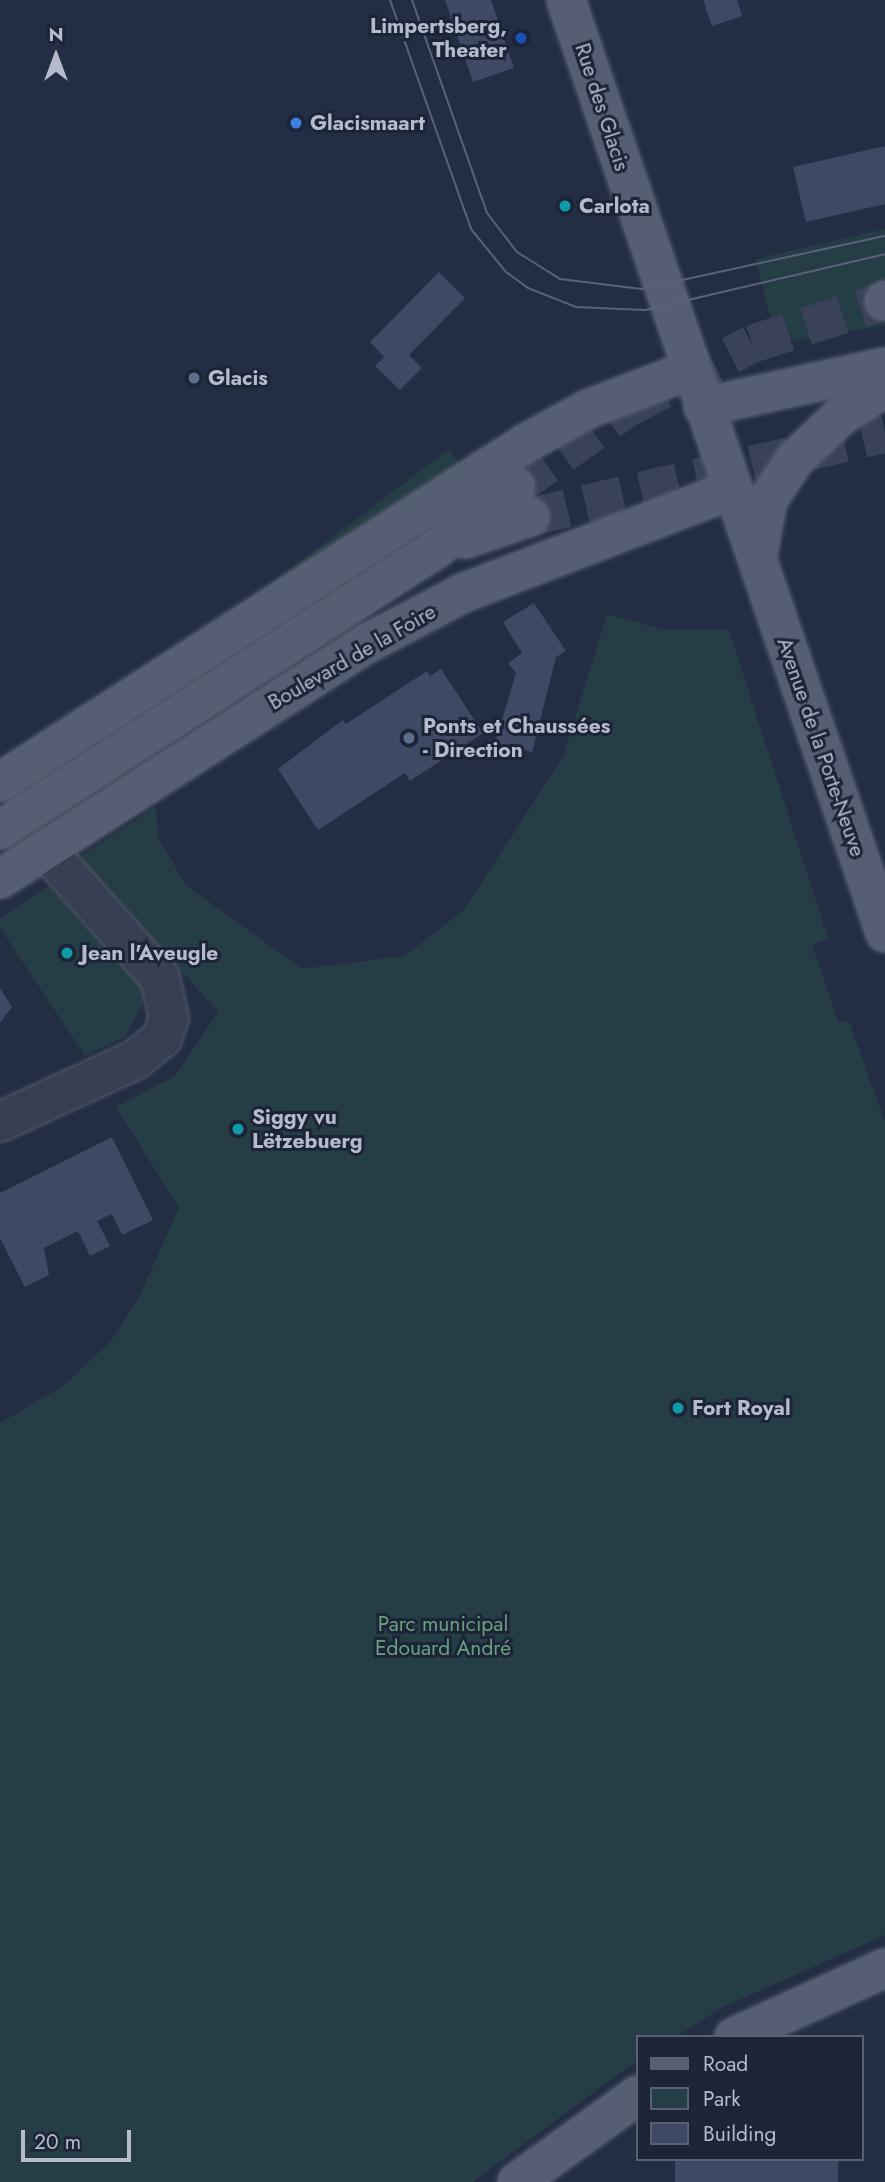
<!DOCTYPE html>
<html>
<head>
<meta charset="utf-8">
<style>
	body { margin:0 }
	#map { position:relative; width:885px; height:2182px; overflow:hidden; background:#232d44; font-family:Jost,sans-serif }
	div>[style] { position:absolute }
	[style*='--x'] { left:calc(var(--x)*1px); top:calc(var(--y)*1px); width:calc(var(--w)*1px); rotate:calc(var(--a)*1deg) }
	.green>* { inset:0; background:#253d44; transform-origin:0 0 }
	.building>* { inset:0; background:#404964; transform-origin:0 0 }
	.major-tunnel>* { height:38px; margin-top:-19px; transform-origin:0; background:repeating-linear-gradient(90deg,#394259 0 38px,transparent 0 57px) }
	.roads { filter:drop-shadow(0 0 2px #535a6d) drop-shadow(0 0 2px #535a6d) }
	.minor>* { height:38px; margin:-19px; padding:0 19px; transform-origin:19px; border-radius:19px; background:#383f53 }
	.major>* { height:38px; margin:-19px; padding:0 19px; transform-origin:19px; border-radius:19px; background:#565e73 }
	.tram>* { height:2px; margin:-1px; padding:0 1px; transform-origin:1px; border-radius:1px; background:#59627a }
	.dots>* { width:19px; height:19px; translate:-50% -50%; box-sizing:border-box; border:4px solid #1c2438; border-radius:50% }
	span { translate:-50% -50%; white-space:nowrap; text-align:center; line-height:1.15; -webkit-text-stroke:6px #1c2438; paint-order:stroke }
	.poi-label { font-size:21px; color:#b5bbcd; font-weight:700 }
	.right { translate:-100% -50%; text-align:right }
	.left { translate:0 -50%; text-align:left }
	.street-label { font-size:21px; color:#b5bbcd }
	.park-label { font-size:21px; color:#69a07d }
	.legend { position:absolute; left:636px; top:2035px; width:228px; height:126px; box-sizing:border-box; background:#1c2438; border:2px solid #596074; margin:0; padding:9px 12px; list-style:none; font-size:21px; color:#b5bbcd }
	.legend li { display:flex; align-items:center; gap:14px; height:35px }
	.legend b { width:35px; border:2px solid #596074 }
	.north { position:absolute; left:21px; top:21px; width:70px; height:70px; -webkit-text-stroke:5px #1c2438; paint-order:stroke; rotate:0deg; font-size:19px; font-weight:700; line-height:28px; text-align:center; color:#b5bbcd }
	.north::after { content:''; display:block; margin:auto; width:24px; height:32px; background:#b5bbcd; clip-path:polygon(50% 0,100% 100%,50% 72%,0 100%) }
	.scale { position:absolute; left:21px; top:2130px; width:110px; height:32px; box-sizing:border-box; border:4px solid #b5bbcd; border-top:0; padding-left:9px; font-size:21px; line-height:24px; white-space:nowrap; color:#b5bbcd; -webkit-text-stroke:5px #1c2438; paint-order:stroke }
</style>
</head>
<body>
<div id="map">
	<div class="green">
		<div style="clip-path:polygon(885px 229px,885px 280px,874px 283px,885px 303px,885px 325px,777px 344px,756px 259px)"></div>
		<div style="left:449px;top:449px;width:20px;height:535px;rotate:53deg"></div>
		<div style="clip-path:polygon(607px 614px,665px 630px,729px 630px,828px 938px,812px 945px,839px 1023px,849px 1021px,885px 1122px,885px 1935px,721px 2008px,676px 2037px,638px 2037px,638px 2060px,473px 2182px,0 2182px,0 1423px,64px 1385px,111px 1341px,138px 1299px,179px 1208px,116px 1107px,175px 1076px,218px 1012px,79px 857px,156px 807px,158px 838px,187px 886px,302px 969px,404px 956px,463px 911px,563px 757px)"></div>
		<div style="clip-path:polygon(49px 886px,139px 984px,144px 1001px,126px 1036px,85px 1056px,0 928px,0 918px)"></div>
	</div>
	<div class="building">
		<div style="clip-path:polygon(445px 0,491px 0,514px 68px,473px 82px)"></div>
		<div style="clip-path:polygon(703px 0,737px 0,742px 16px,712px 26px)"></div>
		<div style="clip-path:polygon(885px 146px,885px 204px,806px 222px,793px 167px)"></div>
		<div style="clip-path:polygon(439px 272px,465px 298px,409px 355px,422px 368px,400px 390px,375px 366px,384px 357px,370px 342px)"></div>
		<div style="clip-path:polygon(534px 603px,566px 651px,556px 657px,532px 752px,495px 743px,516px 673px,508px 663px,522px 653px,503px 622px)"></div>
		<div style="clip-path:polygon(441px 669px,483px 733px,410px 781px,405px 773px,318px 830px,278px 769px,343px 720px,346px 724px,427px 671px,430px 676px)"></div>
		<div style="clip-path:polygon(0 988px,12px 1007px,0 1023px)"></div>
		<div style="clip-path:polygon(112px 1137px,153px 1220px,122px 1235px,112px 1214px,97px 1221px,110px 1246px,90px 1256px,78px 1231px,44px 1248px,49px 1275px,25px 1287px,0 1238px,0 1193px)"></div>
		<div style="left:675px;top:2159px;width:163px;height:24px"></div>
	</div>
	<div class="major-tunnel">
		<div style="--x:516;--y:487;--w:138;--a:-35.3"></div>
		<div style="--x:629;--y:407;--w:138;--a:-27.1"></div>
		<div style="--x:752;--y:344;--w:139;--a:-18"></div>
		<div style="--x:530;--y:517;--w:365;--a:-13.2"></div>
	</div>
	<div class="roads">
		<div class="minor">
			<div style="--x:0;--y:1122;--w:149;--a:-24.7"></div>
			<div style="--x:135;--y:1060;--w:35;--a:-39"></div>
			<div style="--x:162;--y:1038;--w:21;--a:-71"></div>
			<div style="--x:169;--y:1018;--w:41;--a:-102.7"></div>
			<div style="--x:160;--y:978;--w:171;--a:-131.7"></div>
		</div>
		<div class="major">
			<div style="--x:566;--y:0;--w:986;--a:71.12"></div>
			<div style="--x:884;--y:301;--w:1;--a:-45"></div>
			<div style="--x:703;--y:407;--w:186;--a:-12.4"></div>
			<div style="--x:465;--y:539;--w:69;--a:-18.7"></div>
			<div style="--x:757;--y:559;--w:60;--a:-79.4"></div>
			<div style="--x:768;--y:500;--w:50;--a:-56.3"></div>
			<div style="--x:796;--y:458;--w:62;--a:-43"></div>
			<div style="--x:841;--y:416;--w:52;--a:-32.5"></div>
			<div style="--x:0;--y:782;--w:626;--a:-32.8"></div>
			<div style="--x:526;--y:443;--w:71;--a:-28.7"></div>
			<div style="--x:588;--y:409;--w:109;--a:-20.9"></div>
			<div style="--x:0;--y:830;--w:519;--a:-32.8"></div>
			<div style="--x:436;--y:549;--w:101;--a:-37.8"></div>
			<div style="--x:0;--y:879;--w:435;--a:-32.7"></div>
			<div style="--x:366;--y:644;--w:110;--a:-27.7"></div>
			<div style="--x:463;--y:593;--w:288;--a:-21"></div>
			<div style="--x:734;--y:2037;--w:166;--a:-24.6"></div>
			<div style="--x:517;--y:2182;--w:149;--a:-35.7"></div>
		</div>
	</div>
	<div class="tram">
		<div style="--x:390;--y:0;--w:243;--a:70.5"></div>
		<div style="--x:471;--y:229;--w:55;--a:50.9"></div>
		<div style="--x:506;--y:272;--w:27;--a:36"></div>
		<div style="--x:528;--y:288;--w:52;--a:21.6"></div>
		<div style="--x:576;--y:307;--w:69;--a:2.5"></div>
		<div style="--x:645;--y:310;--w:246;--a:-13.1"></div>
		<div style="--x:412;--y:0;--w:226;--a:70.6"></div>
		<div style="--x:487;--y:213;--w:49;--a:52.4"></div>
		<div style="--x:517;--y:252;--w:51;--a:32.1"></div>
		<div style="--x:560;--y:279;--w:82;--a:7"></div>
		<div style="--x:641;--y:289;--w:250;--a:-12.3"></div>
	</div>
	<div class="dots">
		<div style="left:521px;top:38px;background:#1a4fb4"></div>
		<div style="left:296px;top:123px;background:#3f7fe0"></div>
		<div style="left:565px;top:206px;background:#0f9aa8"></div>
		<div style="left:194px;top:378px;background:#5c6f8a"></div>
		<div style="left:409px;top:738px;background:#5c6f8a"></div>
		<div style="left:67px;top:953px;background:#0f9aa8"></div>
		<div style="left:238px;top:1129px;background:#0f9aa8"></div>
		<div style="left:678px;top:1408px;background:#0f9aa8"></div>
	</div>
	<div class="poi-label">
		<span class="right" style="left:507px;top:38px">Limpertsberg,<br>Theater</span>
		<span class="left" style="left:310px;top:123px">Glacismaart</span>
		<span class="left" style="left:579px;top:206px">Carlota</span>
		<span class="left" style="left:208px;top:378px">Glacis</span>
		<span class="left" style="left:423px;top:738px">Ponts et Chaussées<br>- Direction</span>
		<span class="left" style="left:81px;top:953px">Jean l'Aveugle</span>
		<span class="left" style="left:252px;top:1129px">Siggy vu<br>Lëtzebuerg</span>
		<span class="left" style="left:692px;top:1408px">Fort Royal</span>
	</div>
	<div class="street-label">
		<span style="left:602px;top:107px;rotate:72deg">Rue des Glacis</span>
		<span style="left:352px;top:657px;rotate:-30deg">Boulevard de la Foire</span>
		<span style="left:821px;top:747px;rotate:71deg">Avenue de la Porte-Neuve</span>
	</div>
	<div class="park-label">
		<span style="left:443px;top:1636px">Parc municipal<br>Edouard André</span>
	</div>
	<ul class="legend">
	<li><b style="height:9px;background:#565e73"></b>Road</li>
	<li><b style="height:19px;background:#253d44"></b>Park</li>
	<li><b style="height:19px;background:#404964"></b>Building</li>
	</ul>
	<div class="north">N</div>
	<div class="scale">20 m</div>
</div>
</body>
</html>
